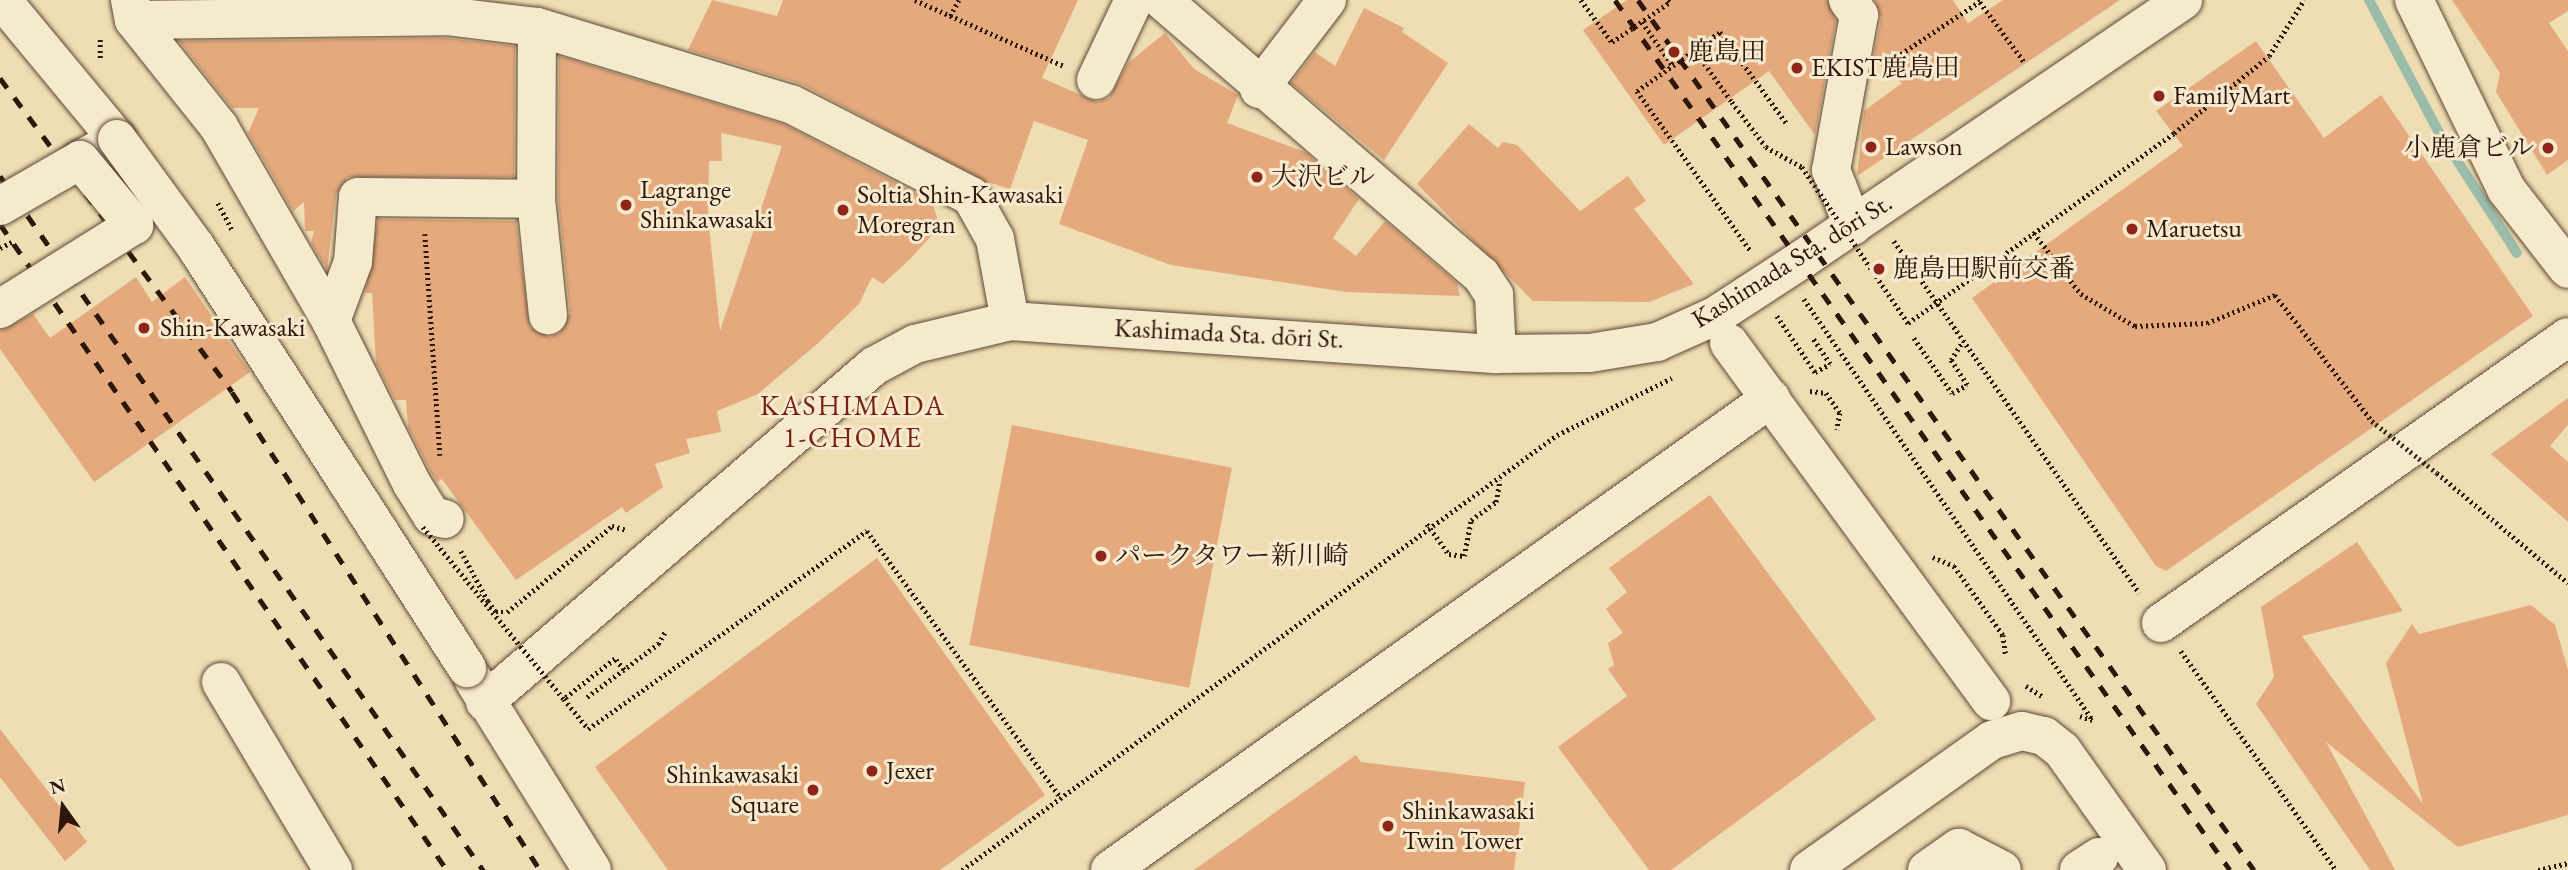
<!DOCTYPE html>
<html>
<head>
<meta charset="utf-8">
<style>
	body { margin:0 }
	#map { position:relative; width:2568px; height:870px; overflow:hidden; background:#efddb3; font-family:"EB Garamond","Noto Serif JP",serif }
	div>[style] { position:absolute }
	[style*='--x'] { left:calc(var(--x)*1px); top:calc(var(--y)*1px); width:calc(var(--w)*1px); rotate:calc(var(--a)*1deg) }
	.stream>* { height:10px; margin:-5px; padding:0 5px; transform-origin:5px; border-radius:5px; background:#9abca9 }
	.building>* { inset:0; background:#e4aa7d; transform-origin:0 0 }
	.path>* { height:4.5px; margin-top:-2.25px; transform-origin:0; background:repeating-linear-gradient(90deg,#2d170a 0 2px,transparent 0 5.5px) }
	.roads { filter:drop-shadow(0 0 2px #5e4834) drop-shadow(0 0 2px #5e4834) }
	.minor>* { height:38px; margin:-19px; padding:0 19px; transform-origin:19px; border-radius:19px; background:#f5e9ce }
	.rail>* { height:5px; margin-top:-2.5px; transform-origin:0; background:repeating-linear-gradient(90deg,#2d170a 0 12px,transparent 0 24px) }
	.path-bridge>* { height:4.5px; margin-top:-2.25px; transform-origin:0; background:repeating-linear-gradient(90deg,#2d170a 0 2px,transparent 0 5.5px) }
	.bridges { filter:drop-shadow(0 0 2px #5e4834) drop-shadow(0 0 2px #5e4834) }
	.minor-bridge>* { height:38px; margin:-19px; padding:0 19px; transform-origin:19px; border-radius:19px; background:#f5e9ce }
	.dots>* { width:19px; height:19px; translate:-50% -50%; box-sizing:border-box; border:4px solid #f5e9ce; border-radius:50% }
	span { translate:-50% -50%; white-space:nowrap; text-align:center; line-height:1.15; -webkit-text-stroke:6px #f5e9ce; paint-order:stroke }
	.poi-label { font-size:26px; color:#2d170a }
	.left { translate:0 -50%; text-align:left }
	.right { translate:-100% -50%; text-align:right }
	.street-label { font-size:26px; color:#2d170a }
	.neighbourhood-label { font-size:28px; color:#7a1f14; letter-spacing:2px }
	.north { position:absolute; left:28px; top:772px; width:70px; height:70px; -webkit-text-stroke:5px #f5e9ce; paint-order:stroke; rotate:345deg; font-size:19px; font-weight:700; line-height:28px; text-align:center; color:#2d170a }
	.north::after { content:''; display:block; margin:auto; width:24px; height:32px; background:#2d170a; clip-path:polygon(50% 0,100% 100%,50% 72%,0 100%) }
</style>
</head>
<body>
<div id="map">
	<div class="stream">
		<div style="--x:2369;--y:0;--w:148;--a:62.2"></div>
		<div style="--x:2438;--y:131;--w:145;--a:57.1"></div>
	</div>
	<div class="building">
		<div style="clip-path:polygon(712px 0,777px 16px,783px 0,1078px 0,1042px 78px,1097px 102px,1109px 98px,1128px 63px,1165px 33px,1194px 69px,1238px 95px,1227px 123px,1305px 152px,1359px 199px,1333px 238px,1356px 256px,1385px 221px,1457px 283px,1460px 296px,1346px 292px,1171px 265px,1059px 224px,1088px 140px,1034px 121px,1010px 189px,985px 181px,801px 84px,688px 50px)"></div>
		<div style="clip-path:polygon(1627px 0,1827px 0,1836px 20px,1815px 135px,1769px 71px,1664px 145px,1583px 30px)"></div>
		<div style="clip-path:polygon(1875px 0,1953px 0,1968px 23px,2003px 0,2120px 0,1857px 176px,1864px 111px,1902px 83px,1873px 60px,1881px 18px)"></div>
		<div style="clip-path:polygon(2452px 0,2568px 0,2568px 11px,2549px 23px,2568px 51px,2568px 160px,2547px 175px,2496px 92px,2500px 73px)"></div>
		<div style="clip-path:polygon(1364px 8px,1404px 28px,1402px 32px,1448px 63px,1384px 160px,1291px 83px,1315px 52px,1335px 66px)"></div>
		<div style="clip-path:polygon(445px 38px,515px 46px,514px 177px,348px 177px,336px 195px,327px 270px,311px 243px,314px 231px,305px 231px,304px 202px,293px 211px,248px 133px,259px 108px,232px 108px,179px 41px)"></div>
		<div style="clip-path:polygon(2256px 41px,2324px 138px,2381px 95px,2533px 316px,2166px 571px,2156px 566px,1972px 298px,2183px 146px,2156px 111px)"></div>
		<div style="clip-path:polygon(evenodd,559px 56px,783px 124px,932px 201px,937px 218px,934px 233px,910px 259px,883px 284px,872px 277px,859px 304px,817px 344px,758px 394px,717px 411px,721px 432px,686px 439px,690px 453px,655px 464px,663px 487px,626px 513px,622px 507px,516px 580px,442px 479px,437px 482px,431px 473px,408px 427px,406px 400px,395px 400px,376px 363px,372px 293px,365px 293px,378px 219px,516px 221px,530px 327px,550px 337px,561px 332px,570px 313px,558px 198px,559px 56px,721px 133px,782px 146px,720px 331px,708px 217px,709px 161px,722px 161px,721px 133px)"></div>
		<div style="clip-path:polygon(1469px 124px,1498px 148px,1503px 142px,1517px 145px,1580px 211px,1628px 176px,1646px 201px,1634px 209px,1694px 284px,1649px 302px,1533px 301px,1417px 184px)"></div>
		<div style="clip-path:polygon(136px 277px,152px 302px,185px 277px,250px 372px,94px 482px,0 349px,0 331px,33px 314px,50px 338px)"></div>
		<div style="clip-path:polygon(2568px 398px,2568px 425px,2550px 446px,2568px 462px,2568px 522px,2491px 454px)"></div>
		<div style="left:1012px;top:425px;width:224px;height:224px;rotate:11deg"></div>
		<div style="clip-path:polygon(1710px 495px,1876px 719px,1671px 870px,1649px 870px,1558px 747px,1627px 696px,1608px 669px,1614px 665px,1608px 643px,1623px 633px,1606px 609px,1627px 592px,1609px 568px)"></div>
		<div style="clip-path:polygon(2357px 542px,2403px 611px,2302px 636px,2423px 804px,2386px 663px,2412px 624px,2419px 634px,2531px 605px,2555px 625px,2568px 670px,2568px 815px,2458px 847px,2326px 742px,2395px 870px,2370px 870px,2256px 704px,2274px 677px,2261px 607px)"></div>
		<div style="clip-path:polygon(877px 558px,1045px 795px,940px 870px,668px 870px,595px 767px)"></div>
		<div style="clip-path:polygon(0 729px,87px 842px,65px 861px,0 777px)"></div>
		<div style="clip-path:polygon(1356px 755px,1361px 762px,1525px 782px,1514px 870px,1194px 870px)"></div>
	</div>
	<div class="path">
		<div style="--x:915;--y:0;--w:163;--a:23.9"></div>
		<div style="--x:1581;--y:0;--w:52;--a:53.6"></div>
		<div style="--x:1668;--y:0;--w:3;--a:45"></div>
		<div style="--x:1980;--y:2;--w:76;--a:53.6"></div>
		<div style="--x:950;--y:16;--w:18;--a:-61"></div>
		<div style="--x:1642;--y:22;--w:54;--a:54.8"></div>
		<div style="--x:1720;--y:32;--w:114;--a:53.9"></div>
		<div style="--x:1695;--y:50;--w:64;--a:54.6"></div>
		<div style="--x:2269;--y:56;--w:66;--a:-58"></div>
		<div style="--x:100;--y:58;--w:22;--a:-90"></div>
		<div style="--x:1887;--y:63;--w:114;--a:-33.6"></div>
		<div style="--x:1637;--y:91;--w:195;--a:54.6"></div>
		<div style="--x:218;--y:203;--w:30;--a:62"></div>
		<div style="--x:2034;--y:233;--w:77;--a:52.4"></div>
		<div style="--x:2081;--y:294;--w:63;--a:30.7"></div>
		<div style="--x:2135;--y:326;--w:72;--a:-2.4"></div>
		<div style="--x:2207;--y:323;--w:74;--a:-22.4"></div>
		<div style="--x:2275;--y:295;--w:159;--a:52.4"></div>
		<div style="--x:425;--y:234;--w:222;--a:86.1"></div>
		<div style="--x:1894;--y:241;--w:429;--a:55.1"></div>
		<div style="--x:1804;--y:299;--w:509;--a:55.56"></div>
		<div style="--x:1777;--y:316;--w:68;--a:55.8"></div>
		<div style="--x:1815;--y:372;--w:17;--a:-28"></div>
		<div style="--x:1830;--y:364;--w:30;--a:-124"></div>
		<div style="--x:1914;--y:338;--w:67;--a:55.4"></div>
		<div style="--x:1952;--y:393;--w:17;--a:-28"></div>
		<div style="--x:1967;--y:385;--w:30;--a:-123"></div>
		<div style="--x:1951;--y:360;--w:22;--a:-58"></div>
		<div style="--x:1810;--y:391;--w:16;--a:7"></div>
		<div style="--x:1826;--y:393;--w:24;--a:55"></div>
		<div style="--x:1840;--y:413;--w:17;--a:100"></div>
		<div style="--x:2437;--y:473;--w:171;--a:40"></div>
		<div style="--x:461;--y:551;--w:57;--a:61.6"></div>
		<div style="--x:488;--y:601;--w:14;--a:54"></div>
		<div style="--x:496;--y:612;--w:11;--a:0"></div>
		<div style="--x:507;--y:612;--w:136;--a:-39.3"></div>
		<div style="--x:612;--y:526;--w:16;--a:15"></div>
		<div style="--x:1464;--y:556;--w:37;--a:-79"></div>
		<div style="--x:1471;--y:520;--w:31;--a:-36"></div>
		<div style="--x:1496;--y:502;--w:22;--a:-80"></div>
		<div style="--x:1933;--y:557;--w:23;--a:23"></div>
		<div style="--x:1954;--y:566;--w:85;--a:54.6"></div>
		<div style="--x:2003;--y:635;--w:21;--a:82"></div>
		<div style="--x:2181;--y:651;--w:268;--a:54.7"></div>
		<div style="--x:624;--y:670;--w:14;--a:-129"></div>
		<div style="--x:615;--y:659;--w:65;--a:141.9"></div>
		<div style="--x:564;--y:699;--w:38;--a:51"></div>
		<div style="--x:588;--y:729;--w:342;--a:-35.4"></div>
		<div style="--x:867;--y:531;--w:330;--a:54"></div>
		<div style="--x:2026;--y:686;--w:19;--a:32"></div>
		<div style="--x:587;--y:697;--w:89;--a:-36.7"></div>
		<div style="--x:658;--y:644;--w:14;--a:-60"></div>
		<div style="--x:2080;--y:716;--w:14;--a:17"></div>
		<div style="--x:962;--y:870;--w:737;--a:-36.17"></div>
		<div style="--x:1557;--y:435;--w:128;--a:-26.4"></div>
		<div style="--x:2538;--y:870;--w:31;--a:-13"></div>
	</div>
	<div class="roads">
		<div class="minor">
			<div style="--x:2;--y:0;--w:180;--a:50.4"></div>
			<div style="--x:117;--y:139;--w:43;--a:150.4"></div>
			<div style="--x:130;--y:0;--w:20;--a:79"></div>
			<div style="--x:134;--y:20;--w:312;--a:-0.7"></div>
			<div style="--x:446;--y:16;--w:92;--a:6.9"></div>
			<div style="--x:537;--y:27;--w:265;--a:16.9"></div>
			<div style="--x:791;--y:104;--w:202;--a:27.1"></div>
			<div style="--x:971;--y:196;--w:49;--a:60.8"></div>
			<div style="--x:995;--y:239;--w:83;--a:79.6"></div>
			<div style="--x:1162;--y:0;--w:421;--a:40.8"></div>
			<div style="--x:1481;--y:275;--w:24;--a:57"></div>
			<div style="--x:1494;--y:295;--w:59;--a:87.1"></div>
			<div style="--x:1848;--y:0;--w:19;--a:54"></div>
			<div style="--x:1859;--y:15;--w:158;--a:100.2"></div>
			<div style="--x:1831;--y:170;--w:60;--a:68.6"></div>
			<div style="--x:2414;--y:0;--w:210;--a:64"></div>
			<div style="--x:2506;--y:189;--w:101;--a:52.2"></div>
			<div style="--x:134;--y:20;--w:137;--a:51.5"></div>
			<div style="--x:219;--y:127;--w:224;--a:60"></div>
			<div style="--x:331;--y:321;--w:182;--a:63.6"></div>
			<div style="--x:412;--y:484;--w:38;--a:58"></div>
			<div style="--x:432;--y:516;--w:13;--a:13"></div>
			<div style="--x:537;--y:27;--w:172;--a:90.3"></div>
			<div style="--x:536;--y:199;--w:117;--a:84.1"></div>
			<div style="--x:1096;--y:80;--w:89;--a:-64.6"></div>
			<div style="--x:1259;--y:89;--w:112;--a:-52.6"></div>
			<div style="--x:331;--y:321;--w:63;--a:-69.6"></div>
			<div style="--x:353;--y:262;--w:65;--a:-85.6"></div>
			<div style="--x:358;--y:197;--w:178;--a:0.6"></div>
			<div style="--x:1729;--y:343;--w:444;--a:53.8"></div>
			<div style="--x:2161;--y:623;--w:497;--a:-35.1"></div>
			<div style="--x:473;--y:679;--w:225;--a:58.1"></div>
			<div style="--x:221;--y:682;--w:219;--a:59.2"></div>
			<div style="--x:485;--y:702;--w:514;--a:-40.82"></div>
			<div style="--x:874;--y:366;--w:47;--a:-28.2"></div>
			<div style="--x:915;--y:344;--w:98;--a:-13.6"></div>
			<div style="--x:1010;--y:321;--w:488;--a:3.9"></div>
			<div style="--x:1497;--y:354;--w:93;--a:-0.6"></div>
			<div style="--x:1590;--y:353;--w:68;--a:-9.3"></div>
			<div style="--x:1657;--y:342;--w:64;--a:-24.1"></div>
			<div style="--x:1715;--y:316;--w:103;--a:-33.1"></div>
			<div style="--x:1801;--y:260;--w:462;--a:-34.2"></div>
			<div style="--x:1110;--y:870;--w:812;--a:-35.53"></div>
			<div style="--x:1809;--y:870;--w:224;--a:-35.4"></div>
			<div style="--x:1992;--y:740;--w:31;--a:-17"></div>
			<div style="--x:2022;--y:731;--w:23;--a:13"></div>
			<div style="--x:2044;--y:736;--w:23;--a:38"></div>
			<div style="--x:2062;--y:750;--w:147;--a:54.7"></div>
			<div style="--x:1927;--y:870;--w:39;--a:-35"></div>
			<div style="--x:1959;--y:848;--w:48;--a:27.1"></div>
			<div style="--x:2079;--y:870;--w:24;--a:-33"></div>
		</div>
	</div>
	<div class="rail">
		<div style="--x:1615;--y:0;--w:1065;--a:54.74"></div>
		<div style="--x:1638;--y:0;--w:1066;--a:54.7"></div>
		<div style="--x:0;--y:78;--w:390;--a:53.5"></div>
		<div style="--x:232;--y:392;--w:569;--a:57.2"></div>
		<div style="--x:0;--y:176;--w:846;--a:55.16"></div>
		<div style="--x:0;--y:224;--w:786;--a:55.32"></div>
	</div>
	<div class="path-bridge">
		<div style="--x:1612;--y:42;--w:70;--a:-34.6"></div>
		<div style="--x:1637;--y:91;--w:102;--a:-35.4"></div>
		<div style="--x:1732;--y:102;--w:56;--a:52.9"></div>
		<div style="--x:1766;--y:147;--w:41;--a:29.1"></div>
		<div style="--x:1802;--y:167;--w:189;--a:55.8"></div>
		<div style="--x:1908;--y:323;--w:327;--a:-35.5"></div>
		<div style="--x:2174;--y:133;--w:122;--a:-39"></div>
		<div style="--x:0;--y:248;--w:13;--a:-27"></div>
		<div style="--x:2372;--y:421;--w:83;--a:38.7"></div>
		<div style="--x:1427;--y:524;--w:37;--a:54"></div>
		<div style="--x:1449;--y:554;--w:15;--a:8"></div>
		<div style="--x:423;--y:527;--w:222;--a:50.7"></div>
	</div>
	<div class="bridges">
		<div class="minor-bridge">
			<div style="--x:117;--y:139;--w:134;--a:53.8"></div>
			<div style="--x:196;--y:247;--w:501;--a:57.23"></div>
			<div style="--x:0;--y:206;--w:92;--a:-29.9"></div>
			<div style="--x:80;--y:160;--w:85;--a:50.3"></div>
			<div style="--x:134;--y:225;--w:158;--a:147.9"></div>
		</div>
	</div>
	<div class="dots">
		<div style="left:1674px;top:52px;background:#8f2418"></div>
		<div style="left:1797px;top:68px;background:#8f2418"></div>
		<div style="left:2159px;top:96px;background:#8f2418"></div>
		<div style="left:1871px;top:147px;background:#8f2418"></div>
		<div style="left:2548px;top:148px;background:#8f2418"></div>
		<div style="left:1257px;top:177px;background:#8f2418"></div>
		<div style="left:626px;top:205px;background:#8f2418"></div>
		<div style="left:843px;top:210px;background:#8f2418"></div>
		<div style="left:2132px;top:229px;background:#8f2418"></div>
		<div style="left:1879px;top:269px;background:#8f2418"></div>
		<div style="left:144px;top:328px;background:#8f2418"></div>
		<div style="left:1101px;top:556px;background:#8f2418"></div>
		<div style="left:872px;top:771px;background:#8f2418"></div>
		<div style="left:813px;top:790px;background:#8f2418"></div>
		<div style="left:1388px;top:826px;background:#8f2418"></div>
	</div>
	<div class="poi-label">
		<span class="left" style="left:1688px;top:52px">鹿島田</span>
		<span class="left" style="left:1811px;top:68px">EKIST鹿島田</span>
		<span class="left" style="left:2173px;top:96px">FamilyMart</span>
		<span class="left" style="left:1885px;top:147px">Lawson</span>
		<span class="right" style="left:2534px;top:148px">小鹿倉ビル</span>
		<span class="left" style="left:1271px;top:177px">大沢ビル</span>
		<span class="left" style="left:640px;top:205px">Lagrange<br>Shinkawasaki</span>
		<span class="left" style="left:857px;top:210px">Soltia Shin-Kawasaki<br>Moregran</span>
		<span class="left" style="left:2146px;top:229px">Maruetsu</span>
		<span class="left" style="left:1893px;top:269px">鹿島田駅前交番</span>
		<span class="left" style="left:160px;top:328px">Shin-Kawasaki</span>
		<span class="left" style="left:1115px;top:556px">パークタワー新川崎</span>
		<span class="left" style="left:886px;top:771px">Jexer</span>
		<span class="right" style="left:799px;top:790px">Shinkawasaki<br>Square</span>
		<span class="left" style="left:1402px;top:826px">Shinkawasaki<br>Twin Tower</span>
	</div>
	<div class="street-label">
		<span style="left:1792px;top:261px;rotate:-32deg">Kashimada Sta. dōri St.</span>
		<span style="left:1229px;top:334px;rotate:3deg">Kashimada Sta. dōri St.</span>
	</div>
	<div class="neighbourhood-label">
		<span style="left:853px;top:421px">KASHIMADA<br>1-CHOME</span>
	</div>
	<div class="north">N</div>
</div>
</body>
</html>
